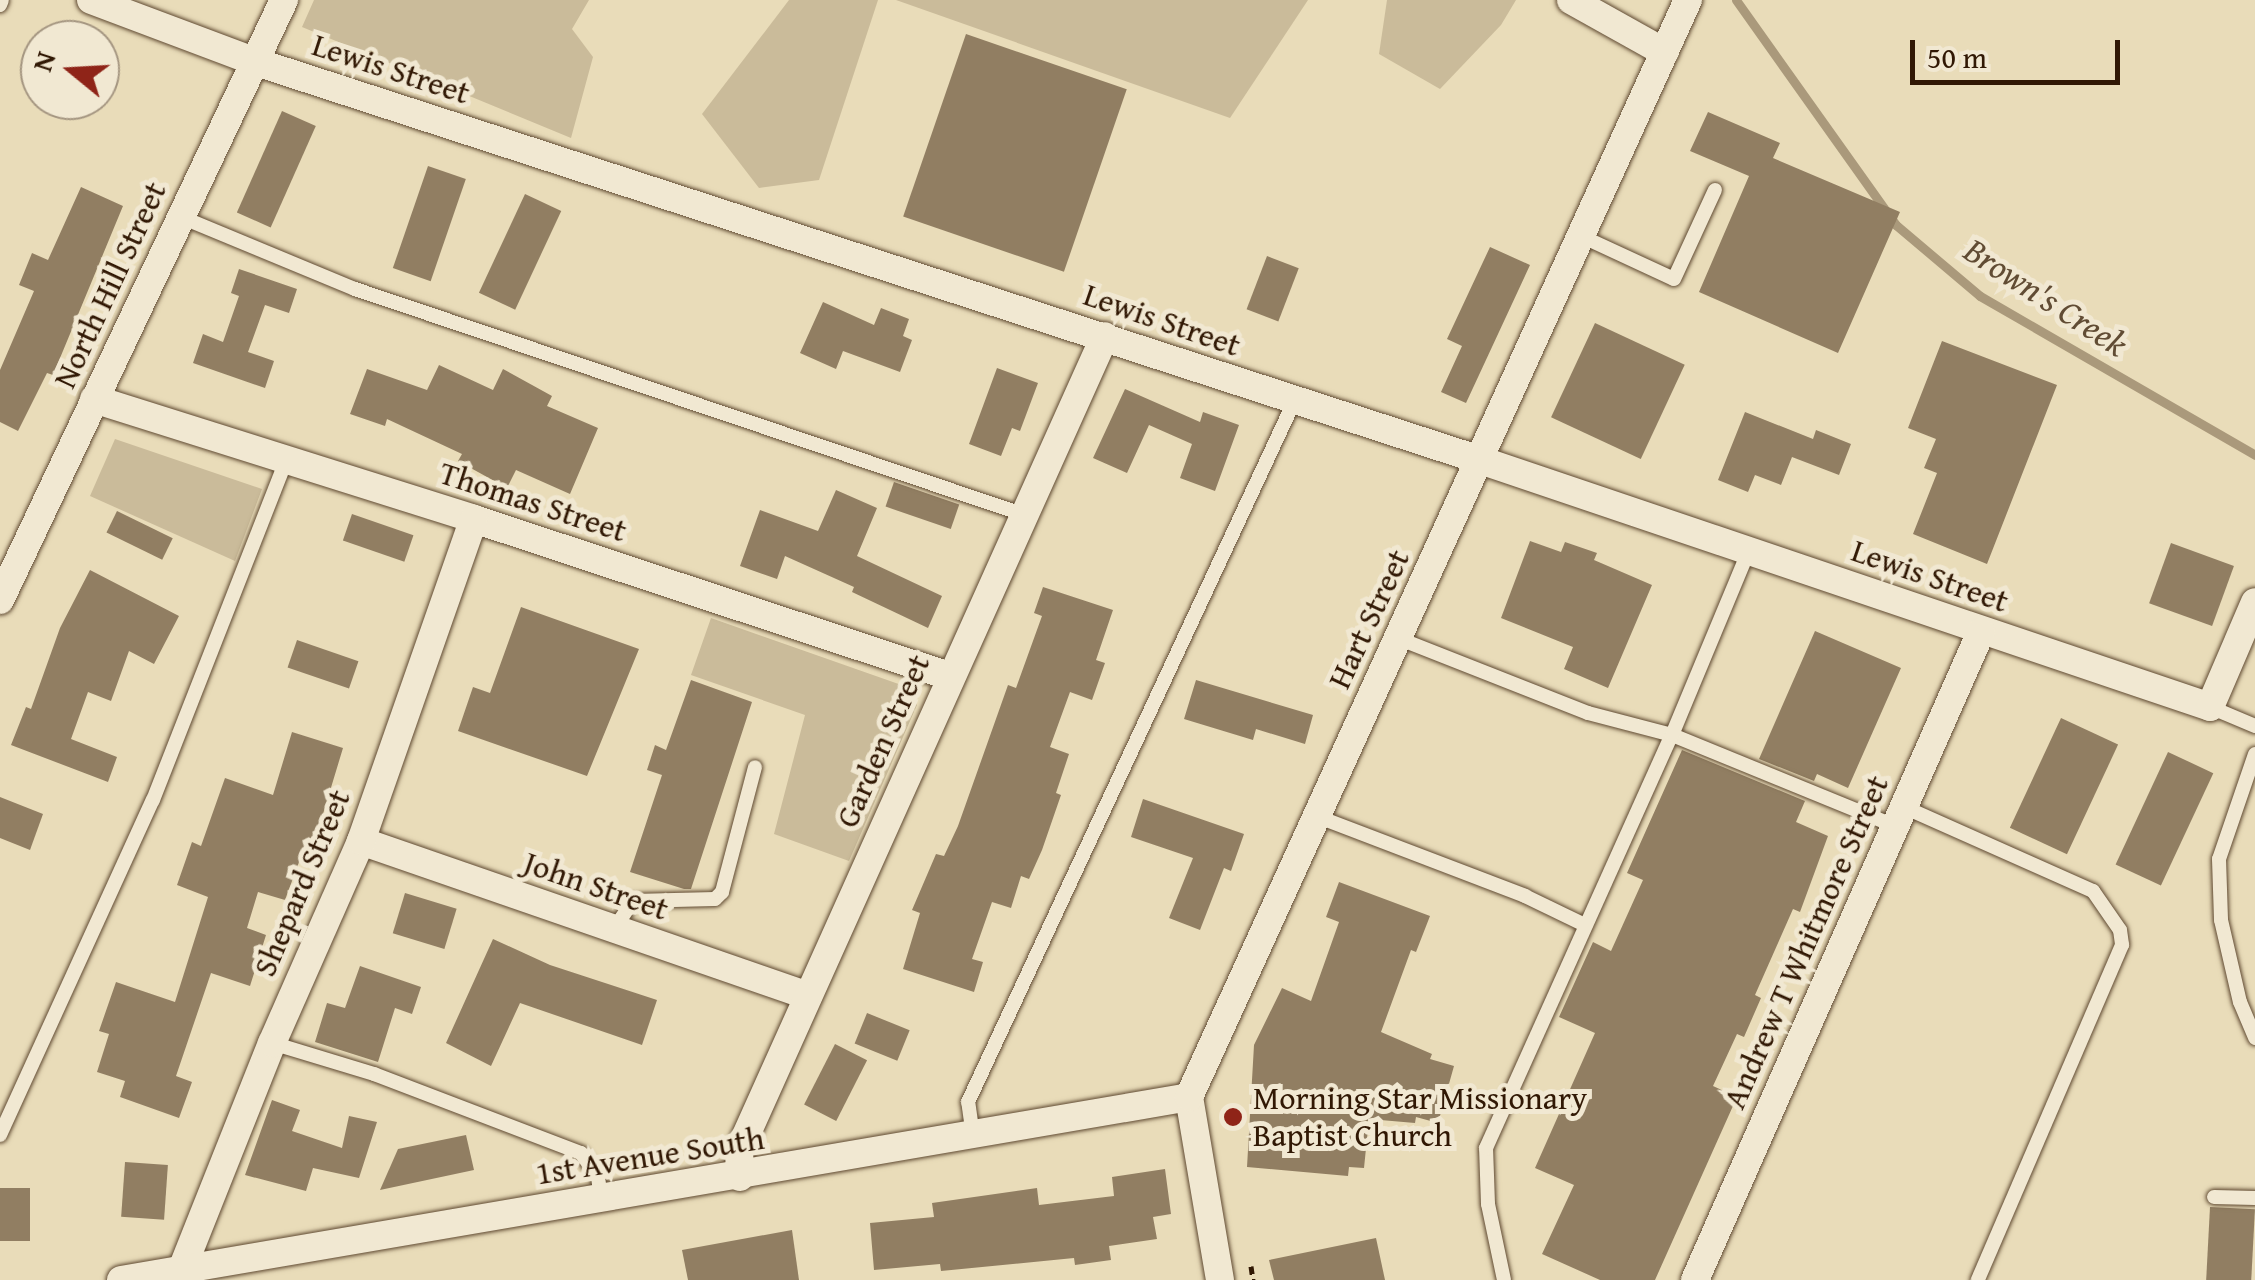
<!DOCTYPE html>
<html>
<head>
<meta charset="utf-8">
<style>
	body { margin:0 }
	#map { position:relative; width:2255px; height:1280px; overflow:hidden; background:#e9dcb9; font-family:"Gentium Book Plus",serif }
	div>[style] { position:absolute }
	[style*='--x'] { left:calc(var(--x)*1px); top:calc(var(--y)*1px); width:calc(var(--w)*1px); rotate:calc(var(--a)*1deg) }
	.green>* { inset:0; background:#cabb9a }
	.stream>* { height:9px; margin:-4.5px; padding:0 4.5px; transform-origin:4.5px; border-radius:4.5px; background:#aa997b }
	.building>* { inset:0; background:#917e62; transform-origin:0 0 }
	.path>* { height:5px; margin-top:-2.5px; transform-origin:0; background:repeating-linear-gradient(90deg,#311804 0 8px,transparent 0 13px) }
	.roads { filter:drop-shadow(0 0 2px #5f4931) drop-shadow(0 0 2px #5f4931) }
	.lane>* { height:14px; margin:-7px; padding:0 7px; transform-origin:7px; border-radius:7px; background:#f1e8d2 }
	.street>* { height:28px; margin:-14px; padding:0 14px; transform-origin:14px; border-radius:14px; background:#f1e8d2 }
	.dots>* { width:28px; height:28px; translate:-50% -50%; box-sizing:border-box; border:5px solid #f1e8d2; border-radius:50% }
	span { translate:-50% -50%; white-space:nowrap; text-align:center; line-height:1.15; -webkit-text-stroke:10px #f1e8d2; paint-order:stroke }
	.street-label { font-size:32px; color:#311804 }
	.poi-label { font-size:32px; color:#311804 }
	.left { translate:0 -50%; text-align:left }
	.water-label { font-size:35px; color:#614c34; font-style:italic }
	.north { position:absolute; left:20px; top:20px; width:100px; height:100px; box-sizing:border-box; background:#f1e8d2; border:2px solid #a49580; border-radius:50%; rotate:288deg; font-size:28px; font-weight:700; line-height:40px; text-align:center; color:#311804 }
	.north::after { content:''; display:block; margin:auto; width:35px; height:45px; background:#8f2418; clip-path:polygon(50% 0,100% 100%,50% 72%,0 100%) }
	.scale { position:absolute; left:1910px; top:40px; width:210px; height:45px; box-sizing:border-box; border:5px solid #311804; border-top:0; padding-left:12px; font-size:30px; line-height:35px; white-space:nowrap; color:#311804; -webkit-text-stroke:8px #f1e8d2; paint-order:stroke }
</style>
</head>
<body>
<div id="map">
	<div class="green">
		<div style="clip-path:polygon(314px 0,589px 0,572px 29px,593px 57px,571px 138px,302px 27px)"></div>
		<div style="clip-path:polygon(789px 0,878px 0,819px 180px,759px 188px,702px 114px)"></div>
		<div style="clip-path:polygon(896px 0,1308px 0,1230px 118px)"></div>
		<div style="clip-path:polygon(1387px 0,1516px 0,1501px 25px,1440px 89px,1379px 54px)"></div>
		<div style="clip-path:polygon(115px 439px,262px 489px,235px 561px,90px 496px)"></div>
		<div style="clip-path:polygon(711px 618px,910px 688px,917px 705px,849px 861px,774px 834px,805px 715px,691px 675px)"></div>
	</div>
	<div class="stream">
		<div style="--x:1736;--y:0;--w:276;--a:54.6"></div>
		<div style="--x:1896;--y:225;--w:110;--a:40.2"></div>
		<div style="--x:1980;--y:296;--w:318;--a:30"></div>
	</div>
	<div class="building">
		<div style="left:966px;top:34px;width:170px;height:193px;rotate:19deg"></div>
		<div style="left:282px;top:111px;width:37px;height:111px;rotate:24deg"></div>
		<div style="clip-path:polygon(1708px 112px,1780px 143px,1773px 158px,1900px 212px,1838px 353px,1699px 292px,1749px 176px,1690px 151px)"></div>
		<div style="left:428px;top:166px;width:40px;height:108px;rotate:19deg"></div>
		<div style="clip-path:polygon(81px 187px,123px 206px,53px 375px,47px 373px,18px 431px,0 422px,0 370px,34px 291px,19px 285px,32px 253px,48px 260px)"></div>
		<div style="left:525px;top:194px;width:40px;height:109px;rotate:25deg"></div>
		<div style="clip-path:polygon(1490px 247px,1530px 265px,1466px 403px,1441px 392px,1462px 346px,1447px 339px)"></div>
		<div style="left:1267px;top:256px;width:34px;height:57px;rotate:21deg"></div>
		<div style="clip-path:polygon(239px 269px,297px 289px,289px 313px,265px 305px,248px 352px,274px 361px,265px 388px,193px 363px,203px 334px,223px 342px,239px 296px,231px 293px)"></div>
		<div style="clip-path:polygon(823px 302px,874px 325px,881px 308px,909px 319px,903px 336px,912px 340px,900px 372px,843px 351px,836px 369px,800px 353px)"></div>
		<div style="left:1595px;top:323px;width:99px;height:104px;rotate:25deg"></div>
		<div style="clip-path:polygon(1942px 341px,2057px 385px,1987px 564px,1913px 534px,1937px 473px,1924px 468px,1936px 439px,1908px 428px)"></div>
		<div style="clip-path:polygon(439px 365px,493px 390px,503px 369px,552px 396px,547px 406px,598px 428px,570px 494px,516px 470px,507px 488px,458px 461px,462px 454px,387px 419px,385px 426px,350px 414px,367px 369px,427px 390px)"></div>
		<div style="clip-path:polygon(997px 368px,1038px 383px,1020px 431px,1012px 428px,1001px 456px,969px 444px)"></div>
		<div style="clip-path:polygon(1125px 389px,1200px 422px,1203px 412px,1239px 425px,1215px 491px,1180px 478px,1192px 444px,1149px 425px,1127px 473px,1093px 458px)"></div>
		<div style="clip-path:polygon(1745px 412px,1813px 439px,1816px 430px,1851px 444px,1839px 475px,1792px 457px,1781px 485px,1755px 475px,1748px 492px,1718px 480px)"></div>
		<div style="left:894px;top:482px;width:69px;height:26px;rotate:19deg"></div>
		<div style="clip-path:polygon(836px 490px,877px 508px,857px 556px,942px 596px,928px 628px,852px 592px,854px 587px,785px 556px,777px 579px,740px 566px,760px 510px,818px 531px)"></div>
		<div style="left:117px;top:511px;width:62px;height:24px;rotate:26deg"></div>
		<div style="left:352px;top:514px;width:65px;height:28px;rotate:19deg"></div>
		<div style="clip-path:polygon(1530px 541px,1561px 552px,1565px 542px,1597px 553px,1594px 560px,1652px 585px,1608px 688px,1564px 669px,1573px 647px,1501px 618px)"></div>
		<div style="left:2171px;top:543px;width:67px;height:64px;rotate:20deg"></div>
		<div style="clip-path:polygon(90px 570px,179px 616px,154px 664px,129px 651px,111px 701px,88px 692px,71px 739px,117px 757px,108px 782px,11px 745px,26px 707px,31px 709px,60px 628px)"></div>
		<div style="clip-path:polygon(1043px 587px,1113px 610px,1096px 660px,1105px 663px,1092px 700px,1070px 692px,1050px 747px,1069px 754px,1056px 793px,1061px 795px,1042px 850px,1029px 879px,1021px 876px,1011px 908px,992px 902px,972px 959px,983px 962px,974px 992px,903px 969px,920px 913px,912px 910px,936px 854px,944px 856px,958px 826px,1008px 685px,1016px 688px,1042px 616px,1034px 613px)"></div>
		<div style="clip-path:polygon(521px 607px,639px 649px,587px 776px,458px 731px,473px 687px,490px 693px)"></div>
		<div style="clip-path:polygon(1815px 631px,1901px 668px,1848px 788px,1817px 774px,1814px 781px,1759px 759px)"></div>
		<div style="left:297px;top:640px;width:65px;height:29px;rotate:19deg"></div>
		<div style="clip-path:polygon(691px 680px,752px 702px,691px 889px,684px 889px,630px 872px,662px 775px,647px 770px,655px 745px,666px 750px)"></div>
		<div style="clip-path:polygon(1196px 680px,1313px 715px,1305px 744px,1256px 729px,1253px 740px,1184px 719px)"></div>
		<div style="left:2061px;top:718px;width:63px;height:121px;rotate:25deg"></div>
		<div style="clip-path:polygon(292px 732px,343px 748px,310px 857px,302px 854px,285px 900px,258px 892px,247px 928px,266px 935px,250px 986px,211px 973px,176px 1076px,192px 1082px,179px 1118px,120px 1097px,125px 1081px,97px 1072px,109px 1034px,99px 1031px,116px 982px,175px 1002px,208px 897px,177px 885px,192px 842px,201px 846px,225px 778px,273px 795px)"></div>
		<div style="clip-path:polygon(1682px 750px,1805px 801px,1796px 822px,1828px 836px,1800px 912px,1793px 909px,1755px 995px,1761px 998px,1744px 1037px,1737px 1034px,1713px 1086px,1737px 1097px,1655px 1280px,1600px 1280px,1542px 1254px,1574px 1185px,1535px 1168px,1595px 1033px,1559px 1017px,1593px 942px,1611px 951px,1643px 880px,1627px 873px)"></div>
		<div style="left:2168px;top:752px;width:50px;height:124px;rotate:25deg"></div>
		<div style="clip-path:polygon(0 797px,43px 814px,30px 850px,0 838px)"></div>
		<div style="clip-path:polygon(1143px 799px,1244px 834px,1231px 871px,1224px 868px,1200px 930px,1169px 918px,1193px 858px,1131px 837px)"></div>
		<div style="clip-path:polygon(1339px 882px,1430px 916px,1416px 952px,1411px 950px,1381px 1032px,1432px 1054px,1430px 1059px,1454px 1066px,1438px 1123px,1416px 1117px,1415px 1123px,1369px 1119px,1364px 1168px,1349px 1167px,1348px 1176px,1247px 1167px,1254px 1045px,1282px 988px,1311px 1001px,1339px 922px,1326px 917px)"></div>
		<div style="left:405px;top:893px;width:54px;height:42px;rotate:17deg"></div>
		<div style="clip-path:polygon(493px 939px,550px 965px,657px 1000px,642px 1045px,520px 1003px,491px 1066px,446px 1043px)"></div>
		<div style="clip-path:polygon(360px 966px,421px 987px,412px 1014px,395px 1008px,378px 1062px,315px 1042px,327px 1003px,345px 1008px)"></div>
		<div style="left:867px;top:1013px;width:46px;height:33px;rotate:22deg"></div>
		<div style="left:835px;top:1044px;width:36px;height:68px;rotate:27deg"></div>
		<div style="clip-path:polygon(272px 1100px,300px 1110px,292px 1131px,342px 1148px,349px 1116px,377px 1122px,359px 1178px,313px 1168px,306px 1191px,245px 1175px)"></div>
		<div style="clip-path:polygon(466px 1135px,474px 1170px,380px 1190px,398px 1149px)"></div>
		<div style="left:125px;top:1162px;width:43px;height:55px;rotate:4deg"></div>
		<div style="clip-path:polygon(1165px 1169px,1171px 1214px,1153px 1217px,1157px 1239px,1109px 1246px,1111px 1260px,1075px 1265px,1074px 1258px,941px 1271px,940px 1264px,874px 1270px,870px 1223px,934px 1217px,932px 1203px,1037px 1188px,1039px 1205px,1114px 1196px,1112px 1177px)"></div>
		<div style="left:0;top:1188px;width:30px;height:53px"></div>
		<div style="left:2210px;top:1207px;width:45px;height:73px;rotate:3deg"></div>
		<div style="clip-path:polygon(792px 1230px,799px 1280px,688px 1280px,682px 1250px)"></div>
		<div style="clip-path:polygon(1376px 1238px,1385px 1280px,1274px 1280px,1269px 1260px)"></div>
	</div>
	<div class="path">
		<div style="--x:1251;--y:1266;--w:14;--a:82"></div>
	</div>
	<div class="roads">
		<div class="lane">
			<div style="--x:0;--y:5;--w:5;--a:-68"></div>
			<div style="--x:181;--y:217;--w:188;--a:22.5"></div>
			<div style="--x:355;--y:289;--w:707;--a:18.64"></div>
			<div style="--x:1581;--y:236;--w:102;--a:24.8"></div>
			<div style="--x:1674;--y:279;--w:98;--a:-65.3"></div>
			<div style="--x:1400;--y:639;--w:202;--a:21.5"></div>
			<div style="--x:1588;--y:713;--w:87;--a:14.7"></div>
			<div style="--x:1672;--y:735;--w:241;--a:22.2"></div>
			<div style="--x:2210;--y:707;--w:49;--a:22.9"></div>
			<div style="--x:2255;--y:754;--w:111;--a:108.9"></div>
			<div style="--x:2219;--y:859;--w:61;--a:88.1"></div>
			<div style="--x:2221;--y:920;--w:84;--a:77"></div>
			<div style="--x:2240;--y:1002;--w:39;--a:67"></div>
			<div style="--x:1904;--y:807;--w:207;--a:24"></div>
			<div style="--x:2093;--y:891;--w:47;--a:55.3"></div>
			<div style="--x:2120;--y:930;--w:15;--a:82"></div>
			<div style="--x:2122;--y:945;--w:365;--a:113.3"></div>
			<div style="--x:1316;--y:816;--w:224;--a:20.9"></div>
			<div style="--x:1525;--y:896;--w:67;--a:25.8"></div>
			<div style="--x:614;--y:929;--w:34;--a:-56"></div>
			<div style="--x:633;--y:901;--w:82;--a:-1.4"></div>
			<div style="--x:715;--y:899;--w:10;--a:-45"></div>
			<div style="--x:722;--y:892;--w:129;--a:-75.2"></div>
			<div style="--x:272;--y:1043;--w:107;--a:16.9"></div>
			<div style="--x:374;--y:1074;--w:222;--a:20.9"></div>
			<div style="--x:581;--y:1153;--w:29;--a:55"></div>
			<div style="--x:598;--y:1177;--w:22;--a:82"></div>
			<div style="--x:0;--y:1135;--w:368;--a:-65.5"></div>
			<div style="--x:153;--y:800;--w:364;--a:-68.6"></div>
			<div style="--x:973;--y:1136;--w:34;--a:-98"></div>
			<div style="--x:968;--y:1102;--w:772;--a:-65.03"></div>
			<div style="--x:2214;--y:1197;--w:41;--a:1.4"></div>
			<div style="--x:1504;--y:1280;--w:78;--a:-101.9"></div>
			<div style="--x:1488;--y:1204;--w:56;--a:-92"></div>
			<div style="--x:1486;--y:1148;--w:453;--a:-65.8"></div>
			<div style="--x:1672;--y:735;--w:200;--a:-67.4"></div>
		</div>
		<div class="street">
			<div style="--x:91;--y:0;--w:176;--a:20.6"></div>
			<div style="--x:256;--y:62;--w:1287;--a:18.01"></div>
			<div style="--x:1480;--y:460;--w:771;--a:18.69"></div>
			<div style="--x:2210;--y:707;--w:114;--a:-66.8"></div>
			<div style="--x:1571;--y:0;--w:107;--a:29.2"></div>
			<div style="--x:94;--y:399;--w:398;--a:17.5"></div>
			<div style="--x:474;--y:519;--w:500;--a:18.29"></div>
			<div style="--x:0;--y:600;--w:664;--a:-64.67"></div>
			<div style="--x:361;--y:841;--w:473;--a:19.1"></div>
			<div style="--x:740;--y:1177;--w:26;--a:-92"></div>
			<div style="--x:739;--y:1151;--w:893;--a:-65.82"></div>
			<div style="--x:182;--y:1269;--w:243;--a:-68.3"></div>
			<div style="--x:272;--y:1043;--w:221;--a:-66.2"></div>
			<div style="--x:361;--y:841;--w:341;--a:-70.7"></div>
			<div style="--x:121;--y:1280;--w:1084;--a:-9.72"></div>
			<div style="--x:1220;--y:1280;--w:186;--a:-99.6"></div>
			<div style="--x:1189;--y:1097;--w:1205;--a:-65.54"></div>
			<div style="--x:1695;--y:1280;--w:708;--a:-66.19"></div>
		</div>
	</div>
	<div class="dots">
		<div style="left:1233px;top:1117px;background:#8f2418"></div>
	</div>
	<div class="street-label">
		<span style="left:391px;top:69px;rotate:18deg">Lewis Street</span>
		<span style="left:110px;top:285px;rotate:-65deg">North Hill Street</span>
		<span style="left:1162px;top:320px;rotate:19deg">Lewis Street</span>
		<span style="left:533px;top:502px;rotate:18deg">Thomas Street</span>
		<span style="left:1930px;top:576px;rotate:19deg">Lewis Street</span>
		<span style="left:1369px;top:619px;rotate:-65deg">Hart Street</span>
		<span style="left:883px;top:741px;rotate:-66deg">Garden Street</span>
		<span style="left:302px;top:883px;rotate:-67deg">Shepard Street</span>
		<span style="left:596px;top:886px;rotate:19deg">John Street</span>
		<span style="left:1806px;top:942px;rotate:-66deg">Andrew T Whitmore Street</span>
		<span style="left:650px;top:1156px;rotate:-9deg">1st Avenue South</span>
	</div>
	<div class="poi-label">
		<span class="left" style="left:1253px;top:1117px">Morning Star Missionary<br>Baptist Church</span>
	</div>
	<div class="water-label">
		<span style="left:2046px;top:297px;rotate:33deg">Brown's Creek</span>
	</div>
	<div class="north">N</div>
	<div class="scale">50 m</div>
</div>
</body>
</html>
